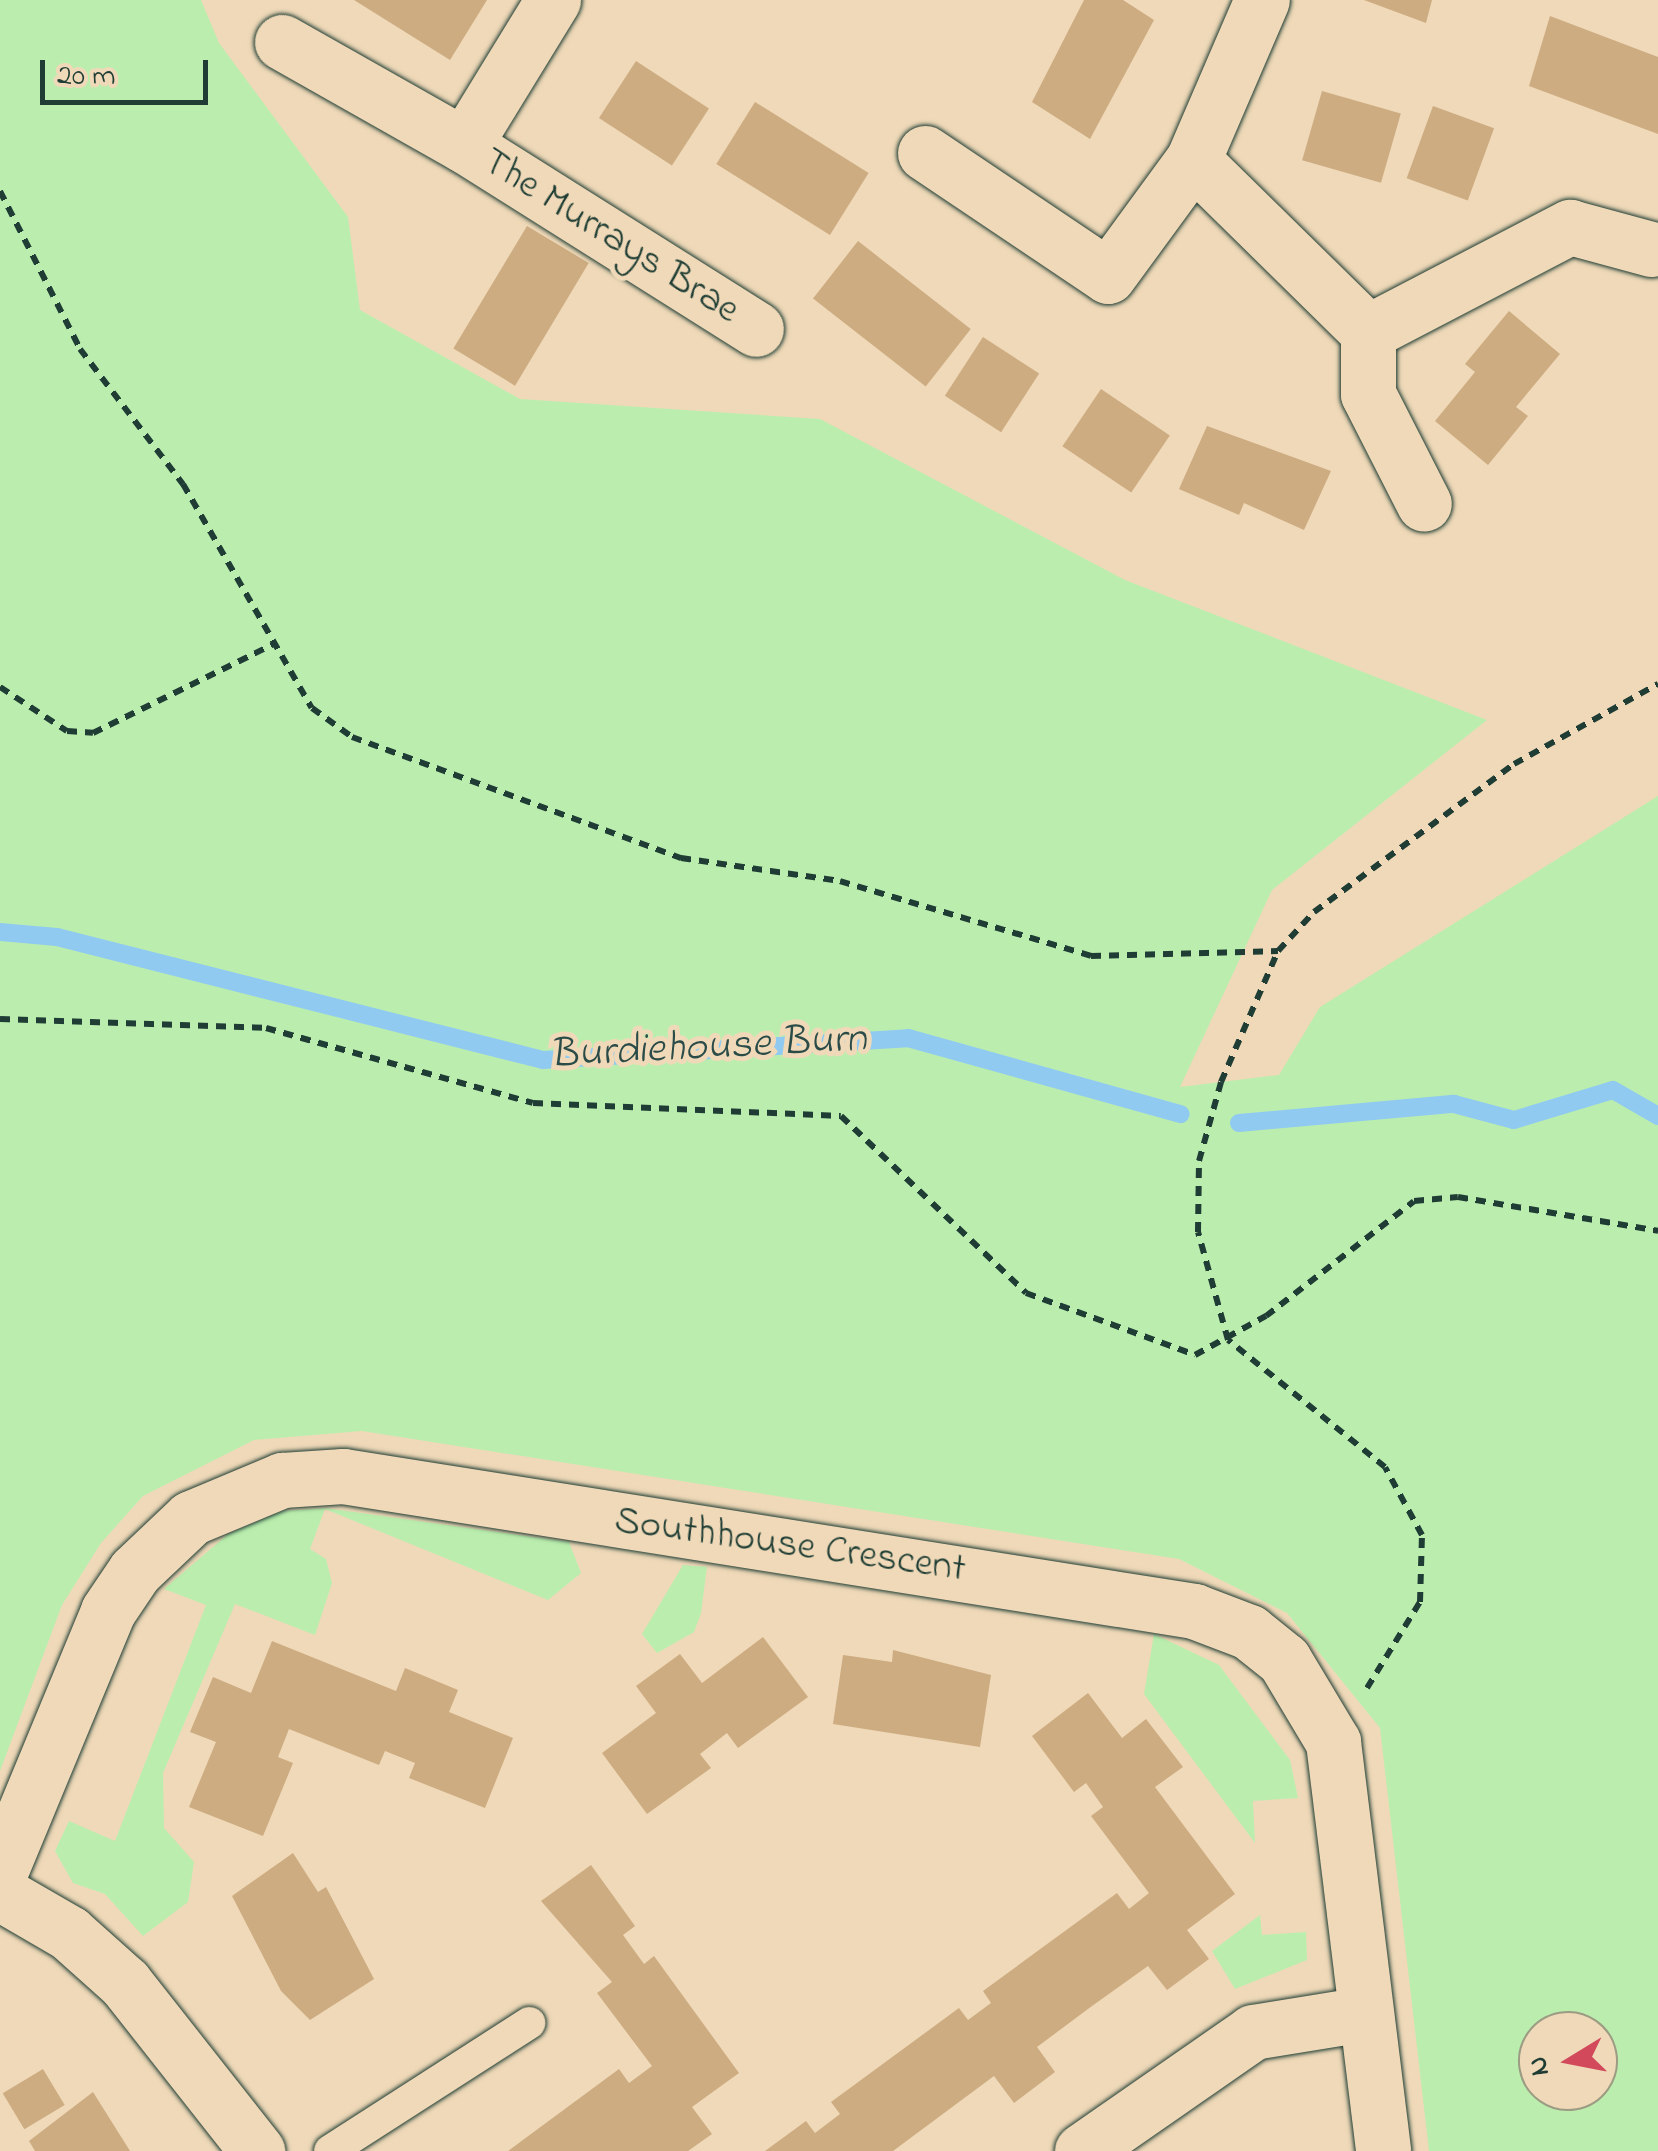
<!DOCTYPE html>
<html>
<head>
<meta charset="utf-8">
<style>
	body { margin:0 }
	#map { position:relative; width:1658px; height:2151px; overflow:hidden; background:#efd9b8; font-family:"Indie Flower",sans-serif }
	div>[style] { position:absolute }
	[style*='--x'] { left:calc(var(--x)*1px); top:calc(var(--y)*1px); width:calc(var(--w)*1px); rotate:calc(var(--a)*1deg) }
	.green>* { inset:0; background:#bbeeae }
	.stream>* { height:18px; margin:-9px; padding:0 9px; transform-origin:9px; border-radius:9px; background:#91caf0 }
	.building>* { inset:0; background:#ceac81; transform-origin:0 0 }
	.path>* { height:6px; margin-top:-3px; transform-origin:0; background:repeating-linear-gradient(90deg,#1f3d34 0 10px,transparent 0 18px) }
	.roads { filter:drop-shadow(0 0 2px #1f3d34) drop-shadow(0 0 2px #1f3d34) }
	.service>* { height:32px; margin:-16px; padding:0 16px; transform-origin:16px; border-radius:16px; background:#efd9b8 }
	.minor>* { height:55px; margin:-27.5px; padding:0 27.5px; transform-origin:27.5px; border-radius:27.5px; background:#efd9b8 }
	span { translate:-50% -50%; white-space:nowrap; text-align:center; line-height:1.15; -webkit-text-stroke:10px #efd9b8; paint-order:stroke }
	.street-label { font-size:40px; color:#1f3d34 }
	.water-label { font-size:42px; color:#2a4b47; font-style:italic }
	.north { position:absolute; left:1518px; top:2011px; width:100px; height:100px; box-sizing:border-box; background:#efd9b8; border:2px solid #9c9b83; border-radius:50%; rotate:260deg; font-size:28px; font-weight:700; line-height:40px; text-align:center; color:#1f3d34 }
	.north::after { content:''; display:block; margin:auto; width:35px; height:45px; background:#d1495b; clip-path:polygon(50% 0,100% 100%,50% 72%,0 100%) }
	.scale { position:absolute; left:40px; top:60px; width:168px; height:45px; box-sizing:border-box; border:5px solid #1f3d34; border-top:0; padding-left:12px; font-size:30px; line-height:35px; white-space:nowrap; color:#1f3d34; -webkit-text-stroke:8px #efd9b8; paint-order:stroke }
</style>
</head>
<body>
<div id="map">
	<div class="green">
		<div style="clip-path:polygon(evenodd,0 0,201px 0,219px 43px,348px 217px,360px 310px,520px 399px,820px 419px,1125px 580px,1487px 720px,1272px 890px,1180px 1087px,1279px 1075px,1320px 1007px,1658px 796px,1658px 2151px,1429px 2151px,1380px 1728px,1287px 1613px,1179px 1559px,362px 1431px,254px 1440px,143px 1496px,101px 1543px,62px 1605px,0 1771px,0 0,1538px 2031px,1598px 2031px,1598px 2091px,1538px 2091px,1538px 2031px)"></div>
		<div style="clip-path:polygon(325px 1508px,569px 1542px,581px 1573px,548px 1600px,325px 1509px,310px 1549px,326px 1559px,332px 1583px,315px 1635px,235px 1604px,163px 1773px,164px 1828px,194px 1862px,188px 1902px,143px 1936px,105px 1894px,73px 1883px,55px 1851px,69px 1821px,115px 1841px,206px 1605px,164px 1589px,228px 1534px,282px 1511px)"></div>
		<div style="clip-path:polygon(683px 1565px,707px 1567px,701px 1613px,694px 1632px,657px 1653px,642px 1634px)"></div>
		<div style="clip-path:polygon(1154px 1634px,1219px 1665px,1290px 1760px,1298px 1798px,1253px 1801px,1255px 1843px,1144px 1694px)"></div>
		<div style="clip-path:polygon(1260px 1915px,1262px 1935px,1306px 1932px,1307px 1960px,1235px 1989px,1212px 1951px)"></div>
	</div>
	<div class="stream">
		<div style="--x:0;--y:932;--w:57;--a:5"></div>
		<div style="--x:57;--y:937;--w:501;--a:14.2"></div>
		<div style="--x:543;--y:1060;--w:366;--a:-3.4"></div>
		<div style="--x:908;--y:1038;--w:283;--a:15.6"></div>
		<div style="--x:1239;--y:1123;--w:216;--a:-5.1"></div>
		<div style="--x:1454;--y:1104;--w:62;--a:14.9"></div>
		<div style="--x:1514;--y:1120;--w:103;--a:-16.9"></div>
		<div style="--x:1613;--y:1090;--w:52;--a:30"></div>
	</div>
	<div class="building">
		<div style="clip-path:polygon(354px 0,487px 0,450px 60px)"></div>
		<div style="clip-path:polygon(1084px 0,1123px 0,1154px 20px,1090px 139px,1032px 102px)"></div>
		<div style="clip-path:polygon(1364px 0,1432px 0,1426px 23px)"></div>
		<div style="clip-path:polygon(1550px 16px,1658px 57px,1658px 134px,1529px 86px)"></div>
		<div style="left:636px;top:61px;width:87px;height:68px;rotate:33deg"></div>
		<div style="left:1322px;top:91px;width:82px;height:72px;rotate:16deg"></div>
		<div style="left:755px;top:102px;width:134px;height:73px;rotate:32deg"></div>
		<div style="left:1433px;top:106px;width:65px;height:77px;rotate:20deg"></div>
		<div style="left:527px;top:226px;width:72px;height:143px;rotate:31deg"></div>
		<div style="left:858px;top:241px;width:143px;height:73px;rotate:38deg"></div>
		<div style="clip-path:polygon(1509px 311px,1560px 354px,1516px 407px,1528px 416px,1488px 465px,1435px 421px,1475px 372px,1465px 364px)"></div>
		<div style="left:983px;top:337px;width:67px;height:70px;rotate:33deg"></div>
		<div style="left:1101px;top:389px;width:83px;height:69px;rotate:34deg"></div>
		<div style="clip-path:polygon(1207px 426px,1331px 471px,1304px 530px,1244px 503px,1239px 515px,1179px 489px)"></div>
		<div style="clip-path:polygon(763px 1637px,808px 1697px,738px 1748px,727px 1733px,700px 1754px,711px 1768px,647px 1814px,602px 1753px,656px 1713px,636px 1686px,680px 1654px,702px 1683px)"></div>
		<div style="clip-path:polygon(272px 1641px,396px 1691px,405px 1668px,458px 1690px,449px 1712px,513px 1738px,485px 1808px,409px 1778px,415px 1763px,385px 1751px,379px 1765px,289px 1729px,278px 1757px,293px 1763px,263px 1836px,189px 1807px,216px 1742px,190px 1732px,213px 1677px,251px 1693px)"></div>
		<div style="clip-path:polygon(893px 1650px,991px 1675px,980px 1747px,833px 1724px,843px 1655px,892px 1662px)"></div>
		<div style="clip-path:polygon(1088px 1693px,1122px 1738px,1146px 1719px,1183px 1767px,1155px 1787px,1235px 1894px,1187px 1930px,1209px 1959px,1167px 1990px,1148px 1966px,1092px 2006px,1037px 2047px,1055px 2072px,1014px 2103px,994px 2076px,893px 2151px,765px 2151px,806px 2121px,815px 2133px,840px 2114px,831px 2102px,959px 2008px,968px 2020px,991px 2003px,983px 1991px,1117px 1893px,1129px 1909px,1149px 1893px,1091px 1816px,1103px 1807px,1086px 1783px,1074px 1792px,1032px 1736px)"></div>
		<div style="clip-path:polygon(293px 1853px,318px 1892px,326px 1887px,374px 1979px,310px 2020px,281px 1991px,232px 1896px)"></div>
		<div style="clip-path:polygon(591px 1865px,635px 1926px,623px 1935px,644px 1964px,654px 1956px,739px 2073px,692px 2107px,712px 2134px,688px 2151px,508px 2151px,619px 2069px,629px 2083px,652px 2066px,597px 1993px,612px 1982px,541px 1901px)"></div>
		<div style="left:43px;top:2069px;width:42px;height:47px;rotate:59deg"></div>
		<div style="clip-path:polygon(93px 2092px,130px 2151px,35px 2151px,29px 2141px)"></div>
	</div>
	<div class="path">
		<div style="--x:0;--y:191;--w:177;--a:63.1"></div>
		<div style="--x:80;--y:349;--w:170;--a:52.7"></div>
		<div style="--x:183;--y:484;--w:258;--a:60.1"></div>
		<div style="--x:312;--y:708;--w:49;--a:35.9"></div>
		<div style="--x:352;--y:737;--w:351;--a:20.2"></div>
		<div style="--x:681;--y:858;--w:161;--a:8.2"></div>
		<div style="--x:840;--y:881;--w:262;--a:16.6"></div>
		<div style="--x:1091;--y:956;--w:187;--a:-1.5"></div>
		<div style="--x:0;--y:687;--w:80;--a:33.3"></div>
		<div style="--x:67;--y:731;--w:26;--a:4"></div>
		<div style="--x:93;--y:733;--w:204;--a:-26.2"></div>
		<div style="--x:0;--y:1019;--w:266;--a:1.9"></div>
		<div style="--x:266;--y:1028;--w:277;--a:15.7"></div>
		<div style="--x:533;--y:1103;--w:308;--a:2.4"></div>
		<div style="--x:841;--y:1116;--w:256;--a:43.7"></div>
		<div style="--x:1026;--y:1293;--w:180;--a:20.1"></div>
		<div style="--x:1195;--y:1355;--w:81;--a:-28.8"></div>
		<div style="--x:1266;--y:1316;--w:187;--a:-37.8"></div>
		<div style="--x:1414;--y:1201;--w:44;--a:-5.2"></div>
		<div style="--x:1458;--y:1197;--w:203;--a:9.6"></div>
		<div style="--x:1367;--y:1688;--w:101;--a:-58.4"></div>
		<div style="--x:1420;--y:1602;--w:67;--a:-88.3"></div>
		<div style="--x:1422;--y:1535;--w:77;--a:-118.6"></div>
		<div style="--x:1385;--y:1467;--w:202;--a:-141"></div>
		<div style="--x:1228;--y:1340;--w:112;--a:-105.5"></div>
		<div style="--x:1198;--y:1232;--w:71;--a:-89.2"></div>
		<div style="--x:1199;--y:1161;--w:82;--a:-74.4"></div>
		<div style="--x:1221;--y:1082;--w:143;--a:-66.5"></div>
		<div style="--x:1278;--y:951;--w:53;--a:-47.3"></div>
		<div style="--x:1314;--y:912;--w:249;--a:-36.5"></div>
		<div style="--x:1514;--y:764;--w:165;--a:-29.1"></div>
	</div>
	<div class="roads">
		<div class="service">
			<div style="--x:330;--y:2151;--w:237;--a:-32.7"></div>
		</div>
		<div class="minor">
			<div style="--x:553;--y:0;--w:170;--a:121.5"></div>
			<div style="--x:464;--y:145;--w:345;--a:32.2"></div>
			<div style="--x:282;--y:42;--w:209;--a:29.5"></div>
			<div style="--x:925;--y:153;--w:220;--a:33.9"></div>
			<div style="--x:1108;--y:276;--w:144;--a:-53.8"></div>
			<div style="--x:1193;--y:160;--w:174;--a:-66.7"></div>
			<div style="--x:1193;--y:160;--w:245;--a:44.5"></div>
			<div style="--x:1368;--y:332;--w:228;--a:-27.5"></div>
			<div style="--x:1570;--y:227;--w:84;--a:15.2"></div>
			<div style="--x:1368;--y:332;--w:62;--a:90"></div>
			<div style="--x:1368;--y:394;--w:123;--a:63"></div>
			<div style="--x:0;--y:1872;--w:282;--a:-67.5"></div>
			<div style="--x:108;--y:1611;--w:48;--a:-56"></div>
			<div style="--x:135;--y:1571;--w:77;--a:-43.4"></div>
			<div style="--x:191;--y:1518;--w:99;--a:-22.7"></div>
			<div style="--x:282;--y:1480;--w:61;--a:-3.8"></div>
			<div style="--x:343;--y:1476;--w:862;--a:9.01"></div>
			<div style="--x:1194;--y:1611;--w:59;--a:20.9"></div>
			<div style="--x:1249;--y:1632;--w:45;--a:38.7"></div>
			<div style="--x:1284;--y:1660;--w:96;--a:59.1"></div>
			<div style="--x:1333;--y:1742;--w:412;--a:83"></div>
			<div style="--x:0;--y:1893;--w:80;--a:30.1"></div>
			<div style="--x:69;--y:1933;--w:75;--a:41.8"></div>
			<div style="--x:125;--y:1983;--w:214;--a:51.8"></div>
			<div style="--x:1082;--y:2151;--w:208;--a:-34.8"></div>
			<div style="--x:1253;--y:2032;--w:112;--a:-9.2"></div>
		</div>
	</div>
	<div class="street-label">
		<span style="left:610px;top:237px;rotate:32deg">The Murrays Brae</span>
		<span style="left:790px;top:1546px;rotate:8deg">Southhouse Crescent</span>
	</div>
	<div class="water-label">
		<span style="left:708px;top:1048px;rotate:-3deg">Burdiehouse Burn</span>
	</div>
	<div class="north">N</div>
	<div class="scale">20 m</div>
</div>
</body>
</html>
